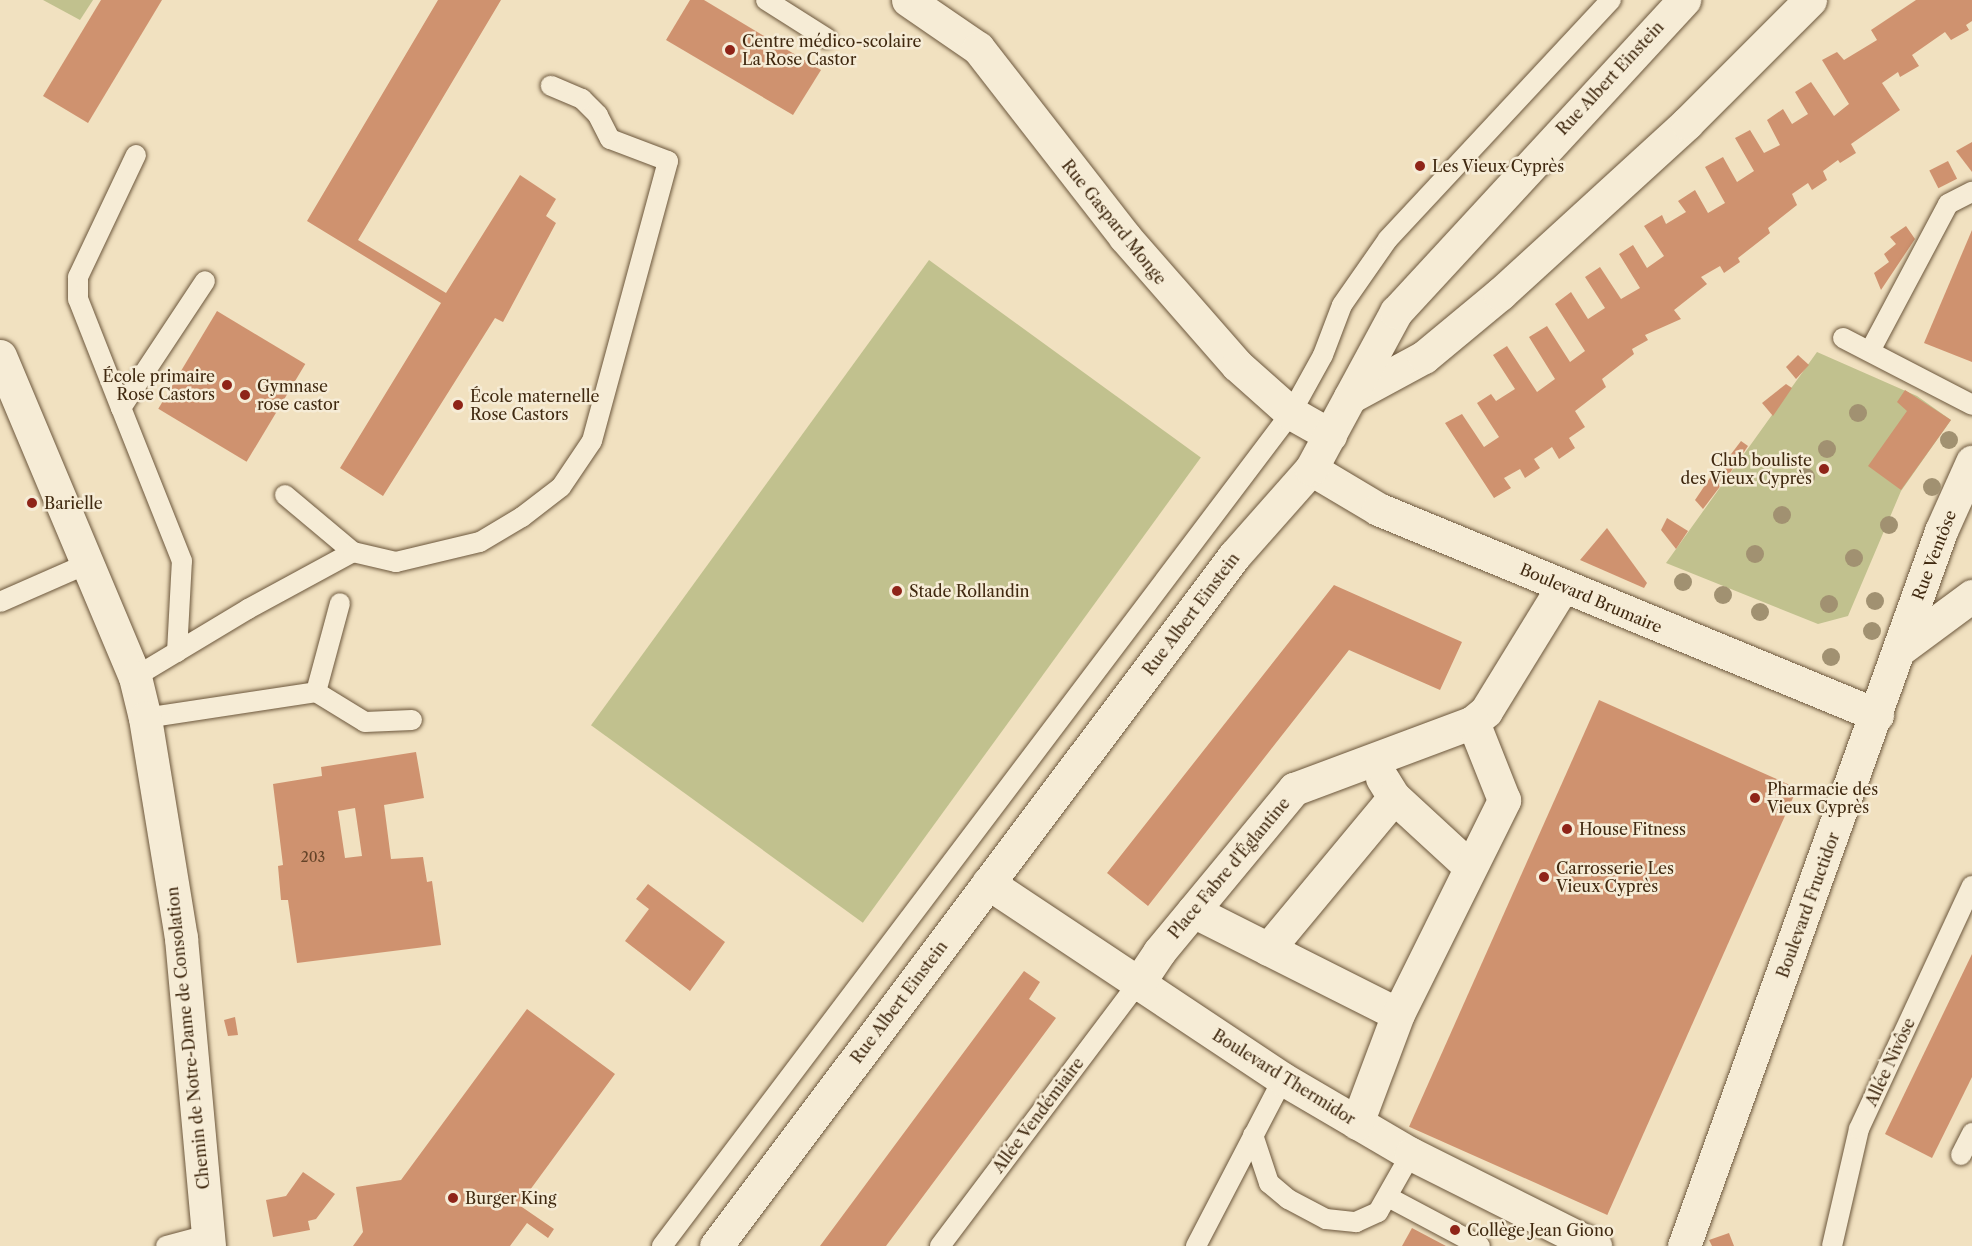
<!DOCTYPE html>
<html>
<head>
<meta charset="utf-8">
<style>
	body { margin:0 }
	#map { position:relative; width:1972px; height:1246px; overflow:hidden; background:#f1e1c0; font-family:"Libre Caslon Text",serif }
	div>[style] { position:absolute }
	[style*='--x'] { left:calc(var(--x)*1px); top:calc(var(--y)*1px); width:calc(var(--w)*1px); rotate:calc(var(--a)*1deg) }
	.green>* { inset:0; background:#c1c18e; transform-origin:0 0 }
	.building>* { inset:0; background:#cf926f; transform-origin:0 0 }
	.roads { filter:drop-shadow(0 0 2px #6c573c) drop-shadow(0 0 2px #6c573c) }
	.lane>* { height:20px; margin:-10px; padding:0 10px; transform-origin:10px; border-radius:10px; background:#f6ecd6 }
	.street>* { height:33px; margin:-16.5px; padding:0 16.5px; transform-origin:16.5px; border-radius:16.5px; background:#f6ecd6 }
	.secondary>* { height:33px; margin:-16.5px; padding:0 16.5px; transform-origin:16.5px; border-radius:16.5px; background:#f6ecd6 }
	.trees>* { width:18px; height:18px; margin:-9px; border-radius:50%; background:#a19171 }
	.dots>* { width:16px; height:16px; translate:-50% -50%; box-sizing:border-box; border:3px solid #f6ecd6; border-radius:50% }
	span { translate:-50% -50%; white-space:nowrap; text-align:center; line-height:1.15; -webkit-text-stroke:5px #f6ecd6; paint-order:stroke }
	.number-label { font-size:14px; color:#644328 }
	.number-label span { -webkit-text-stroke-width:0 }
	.poi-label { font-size:16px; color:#402910 }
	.left { translate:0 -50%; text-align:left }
	.right { translate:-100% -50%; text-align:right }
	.street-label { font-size:16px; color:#402910 }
</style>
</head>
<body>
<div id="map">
	<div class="green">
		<div style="clip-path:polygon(43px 0,93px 0,80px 20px)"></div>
		<div style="left:929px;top:260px;width:336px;height:575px;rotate:36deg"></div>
		<div style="clip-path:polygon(1817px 352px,1917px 396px,1951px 420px,1901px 491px,1848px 616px,1818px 624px,1666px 563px)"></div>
	</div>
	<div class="building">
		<div style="clip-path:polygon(101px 0,162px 0,88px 123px,43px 96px)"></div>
		<div style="clip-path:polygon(438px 0,501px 0,358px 240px,446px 293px,520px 175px,556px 199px,546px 216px,556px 223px,503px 322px,495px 318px,383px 496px,340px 468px,441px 303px,307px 221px)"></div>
		<div style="clip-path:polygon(690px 0,704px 0,821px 70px,793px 115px,666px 40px)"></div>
		<div style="clip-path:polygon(1916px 0,1972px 0,1972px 21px,1966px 25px,1969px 30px,1951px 40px,1945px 32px,1912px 55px,1919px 66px,1900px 77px,1898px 72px,1882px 83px,1900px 110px,1851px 144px,1856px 153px,1840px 163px,1838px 160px,1823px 171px,1827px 180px,1812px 190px,1808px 183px,1792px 194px,1797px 205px,1768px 228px,1770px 233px,1738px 258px,1740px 262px,1724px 273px,1720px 266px,1701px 277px,1707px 284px,1674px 310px,1681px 319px,1645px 335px,1648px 340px,1632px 349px,1634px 354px,1602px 379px,1606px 387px,1575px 411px,1585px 427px,1569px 438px,1575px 448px,1559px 459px,1552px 447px,1534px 459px,1540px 468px,1525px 478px,1520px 469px,1504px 478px,1511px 488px,1494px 498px,1445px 423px,1462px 414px,1484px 447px,1499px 437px,1477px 403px,1491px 394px,1496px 401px,1515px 389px,1493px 355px,1507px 346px,1537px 392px,1555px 379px,1529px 337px,1547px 326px,1570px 362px,1585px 351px,1555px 304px,1571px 292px,1588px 319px,1605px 308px,1585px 277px,1600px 267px,1621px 299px,1640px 288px,1619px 254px,1633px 245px,1647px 268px,1664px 256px,1644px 226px,1662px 215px,1666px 224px,1686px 212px,1678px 201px,1695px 190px,1708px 213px,1725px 203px,1705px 167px,1723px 157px,1737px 182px,1754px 171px,1735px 138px,1750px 130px,1764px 153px,1780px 145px,1767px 120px,1783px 109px,1792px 124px,1808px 114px,1795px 92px,1811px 82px,1834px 116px,1849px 104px,1822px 60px,1837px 52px,1844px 60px,1877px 40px,1871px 30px)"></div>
		<div style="clip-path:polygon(1972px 142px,1972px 172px,1956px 151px)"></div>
		<div style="left:1948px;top:161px;width:20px;height:21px;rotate:63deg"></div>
		<div style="clip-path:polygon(1906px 226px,1915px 239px,1881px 290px,1874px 273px,1889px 262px,1884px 254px,1896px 244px,1890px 237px)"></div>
		<div style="clip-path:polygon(1972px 230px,1972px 362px,1924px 343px)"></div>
		<div style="left:217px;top:311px;width:103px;height:114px;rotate:31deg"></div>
		<div style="clip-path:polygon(1798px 355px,1809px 365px,1796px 379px,1786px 367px)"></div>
		<div style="clip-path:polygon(1786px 384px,1792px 388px,1773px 416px,1762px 403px)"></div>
		<div style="clip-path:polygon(1905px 390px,1951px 420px,1901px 490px,1868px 466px,1907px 411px,1897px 402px)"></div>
		<div style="clip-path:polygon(1741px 441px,1748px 446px,1728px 476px,1722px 466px)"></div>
		<div style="clip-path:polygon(1716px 469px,1725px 480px,1703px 509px,1695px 500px)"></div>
		<div style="clip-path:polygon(1667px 518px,1688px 531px,1676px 549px,1661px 530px)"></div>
		<div style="clip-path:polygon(1607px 528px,1647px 583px,1644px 588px,1580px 560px)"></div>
		<div style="clip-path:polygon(1334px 585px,1462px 642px,1440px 690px,1349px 650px,1148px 906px,1107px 873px)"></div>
		<div style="left:1599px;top:700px;width:217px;height:467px;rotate:24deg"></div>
		<div style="clip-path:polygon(evenodd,416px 752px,424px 798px,384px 805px,391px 859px,423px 857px,427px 882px,432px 881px,441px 945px,297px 963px,288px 900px,281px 900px,278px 866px,283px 865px,273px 784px,322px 776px,321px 767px,416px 752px,355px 808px,362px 856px,345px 858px,338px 811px,355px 808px)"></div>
		<div style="clip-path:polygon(648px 884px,725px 942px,690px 991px,625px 941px,649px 909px,636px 899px)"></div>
		<div style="clip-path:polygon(1972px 954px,1972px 1077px,1932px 1158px,1885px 1134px)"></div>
		<div style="clip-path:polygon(1024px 971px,1040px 982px,1029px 999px,1056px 1018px,886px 1246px,820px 1246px)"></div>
		<div style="clip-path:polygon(527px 1009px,615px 1074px,519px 1205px,554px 1229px,548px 1238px,527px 1223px,510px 1246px,353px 1246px,363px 1232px,356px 1187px,401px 1180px)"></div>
		<div style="clip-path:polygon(235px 1017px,238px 1035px,228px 1036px,224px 1020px)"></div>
		<div style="clip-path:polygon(303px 1172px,335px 1194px,316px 1219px,308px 1221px,310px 1230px,273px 1237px,266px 1200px,286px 1196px)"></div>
		<div style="clip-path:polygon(1412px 1228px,1446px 1246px,1402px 1246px)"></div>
		<div style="clip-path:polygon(1729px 1233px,1734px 1246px,1712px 1246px,1709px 1240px)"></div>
	</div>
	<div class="roads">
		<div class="lane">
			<div style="--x:766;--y:0;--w:71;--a:32.3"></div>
			<div style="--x:1843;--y:338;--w:145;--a:27.4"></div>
			<div style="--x:1870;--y:351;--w:166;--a:-62"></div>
			<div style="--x:1948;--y:204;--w:27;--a:-27"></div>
			<div style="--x:121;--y:408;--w:117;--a:-111.5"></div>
			<div style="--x:78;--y:299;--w:22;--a:-90"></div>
			<div style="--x:78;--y:277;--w:135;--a:-64.6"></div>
			<div style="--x:285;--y:495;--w:89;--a:40"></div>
			<div style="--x:0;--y:602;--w:97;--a:-23.7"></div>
			<div style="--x:177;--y:652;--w:91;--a:-86.9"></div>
			<div style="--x:182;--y:561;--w:165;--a:-111.7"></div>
			<div style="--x:121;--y:408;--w:152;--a:-56.5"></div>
			<div style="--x:135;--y:677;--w:132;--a:-31"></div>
			<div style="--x:248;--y:609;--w:119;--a:-28.5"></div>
			<div style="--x:353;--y:552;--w:44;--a:13.1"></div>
			<div style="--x:396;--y:562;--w:86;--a:-13.4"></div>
			<div style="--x:480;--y:542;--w:49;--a:-30.8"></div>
			<div style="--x:522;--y:517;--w:49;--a:-37.6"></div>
			<div style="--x:561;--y:487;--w:55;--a:-56"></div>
			<div style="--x:592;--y:441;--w:290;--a:-74.8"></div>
			<div style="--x:668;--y:161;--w:62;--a:-159.2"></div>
			<div style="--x:610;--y:139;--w:27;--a:-117"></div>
			<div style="--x:598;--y:115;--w:23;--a:-135"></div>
			<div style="--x:582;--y:99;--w:34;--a:-157"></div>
			<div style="--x:316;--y:692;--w:92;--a:-74.9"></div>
			<div style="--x:145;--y:718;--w:173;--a:-8.6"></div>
			<div style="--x:316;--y:692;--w:57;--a:31.5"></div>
			<div style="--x:365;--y:722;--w:47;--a:-2.4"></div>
			<div style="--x:1253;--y:1135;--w:51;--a:71.6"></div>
			<div style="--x:1269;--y:1183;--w:25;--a:40"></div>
			<div style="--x:1288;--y:1199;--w:43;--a:27.8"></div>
			<div style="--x:1326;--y:1219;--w:30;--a:6"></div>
			<div style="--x:1356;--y:1222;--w:24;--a:-24"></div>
			<div style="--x:1378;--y:1212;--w:67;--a:-60.4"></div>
			<div style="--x:1961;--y:1155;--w:25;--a:-63"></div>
			<div style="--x:1388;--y:1197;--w:104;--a:28"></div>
			<div style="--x:166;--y:1246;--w:42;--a:-15"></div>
			<div style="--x:662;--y:1246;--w:1044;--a:-52.94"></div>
			<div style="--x:1291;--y:413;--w:66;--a:-61.1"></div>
			<div style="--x:1323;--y:355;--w:53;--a:-69.2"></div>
			<div style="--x:1342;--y:305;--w:80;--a:-55.1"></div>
			<div style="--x:1388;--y:239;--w:327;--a:-47"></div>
			<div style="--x:940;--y:1246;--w:327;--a:-53"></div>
			<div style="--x:1196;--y:1246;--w:188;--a:-62.5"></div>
			<div style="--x:1832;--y:1246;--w:120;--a:-77"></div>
			<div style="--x:1859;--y:1129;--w:268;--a:-65.1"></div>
		</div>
		<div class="street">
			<div style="--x:908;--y:0;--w:85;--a:34.4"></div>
			<div style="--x:978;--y:48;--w:239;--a:52.1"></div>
			<div style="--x:1125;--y:237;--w:170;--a:48.8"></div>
			<div style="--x:1237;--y:365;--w:72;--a:41.6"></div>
			<div style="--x:1291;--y:413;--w:45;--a:29.4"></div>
			<div style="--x:1350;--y:397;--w:84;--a:-28.4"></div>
			<div style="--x:1424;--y:357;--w:99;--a:-39.7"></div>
			<div style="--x:1500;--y:294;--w:253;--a:-42.4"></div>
			<div style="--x:1687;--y:123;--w:174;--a:-45"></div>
			<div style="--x:1311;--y:469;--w:78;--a:30.8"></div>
			<div style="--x:1378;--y:509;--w:540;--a:22.43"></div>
			<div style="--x:1899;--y:650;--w:91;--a:-36.5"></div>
			<div style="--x:1382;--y:778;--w:22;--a:58"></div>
			<div style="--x:1394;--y:797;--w:102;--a:42.6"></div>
			<div style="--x:988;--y:883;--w:354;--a:33.6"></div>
			<div style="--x:1283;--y:1079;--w:148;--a:30.4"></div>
			<div style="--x:1411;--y:1154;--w:206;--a:26.6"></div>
			<div style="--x:1193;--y:911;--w:229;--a:26.7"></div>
			<div style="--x:1268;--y:949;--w:197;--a:-50.3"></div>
			<div style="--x:1137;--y:985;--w:40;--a:-56"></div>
			<div style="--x:1159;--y:952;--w:212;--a:-50.4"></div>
			<div style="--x:1294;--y:789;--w:191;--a:-20.5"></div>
			<div style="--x:1473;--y:722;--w:17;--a:-40"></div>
			<div style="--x:1486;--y:711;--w:147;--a:-58.4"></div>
			<div style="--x:1357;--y:1123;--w:116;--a:-69.4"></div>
			<div style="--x:1398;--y:1014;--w:239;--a:-63.6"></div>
			<div style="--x:1504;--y:800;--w:84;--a:-111.7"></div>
			<div style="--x:1684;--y:1246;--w:760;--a:-70.23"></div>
			<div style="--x:1941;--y:531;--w:76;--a:-65.8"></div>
		</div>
		<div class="secondary">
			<div style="--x:0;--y:356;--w:348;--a:67.2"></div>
			<div style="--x:135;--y:677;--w:42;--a:76.3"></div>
			<div style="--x:145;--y:718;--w:223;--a:80.7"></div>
			<div style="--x:181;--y:938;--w:309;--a:84.8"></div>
			<div style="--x:716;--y:1246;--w:863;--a:-53.1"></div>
			<div style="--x:1234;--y:556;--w:116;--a:-48.5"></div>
			<div style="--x:1311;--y:469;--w:179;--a:-61.6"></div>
			<div style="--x:1396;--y:312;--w:425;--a:-47.3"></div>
		</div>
	</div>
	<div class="trees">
		<div style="left:1858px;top:413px"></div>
		<div style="left:1949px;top:440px"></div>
		<div style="left:1827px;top:449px"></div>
		<div style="left:1806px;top:477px"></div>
		<div style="left:1932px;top:487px"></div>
		<div style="left:1782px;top:515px"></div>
		<div style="left:1889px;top:525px"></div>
		<div style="left:1755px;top:554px"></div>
		<div style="left:1854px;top:558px"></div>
		<div style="left:1683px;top:582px"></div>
		<div style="left:1723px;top:595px"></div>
		<div style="left:1875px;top:601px"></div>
		<div style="left:1829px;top:604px"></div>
		<div style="left:1760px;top:612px"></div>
		<div style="left:1872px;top:631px"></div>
		<div style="left:1831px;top:657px"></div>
	</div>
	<div class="dots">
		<div style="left:730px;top:50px;background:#8f2418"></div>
		<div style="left:1420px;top:166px;background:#8f2418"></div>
		<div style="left:227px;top:385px;background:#8f2418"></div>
		<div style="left:245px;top:395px;background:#8f2418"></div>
		<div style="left:458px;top:405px;background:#8f2418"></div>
		<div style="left:1824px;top:469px;background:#8f2418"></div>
		<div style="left:32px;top:503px;background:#8f2418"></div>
		<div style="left:897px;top:591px;background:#8f2418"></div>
		<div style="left:1755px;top:798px;background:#8f2418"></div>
		<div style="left:1567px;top:829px;background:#8f2418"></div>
		<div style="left:1544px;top:877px;background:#8f2418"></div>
		<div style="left:453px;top:1198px;background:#8f2418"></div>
		<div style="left:1455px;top:1230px;background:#8f2418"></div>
	</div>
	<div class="number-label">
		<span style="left:313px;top:857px">203</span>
	</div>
	<div class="poi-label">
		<span class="left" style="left:742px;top:50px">Centre médico-scolaire<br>La Rose Castor</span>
		<span class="left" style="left:1432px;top:166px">Les Vieux Cyprès</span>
		<span class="right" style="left:215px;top:385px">École primaire<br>Rose Castors</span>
		<span class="left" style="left:257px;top:395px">Gymnase<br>rose castor</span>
		<span class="left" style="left:470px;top:405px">École maternelle<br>Rose Castors</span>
		<span class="right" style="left:1812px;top:469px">Club bouliste<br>des Vieux Cyprès</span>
		<span class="left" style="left:44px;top:503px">Barielle</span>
		<span class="left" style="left:909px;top:591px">Stade Rollandin</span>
		<span class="left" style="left:1767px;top:798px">Pharmacie des<br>Vieux Cyprès</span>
		<span class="left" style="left:1579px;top:829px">House Fitness</span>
		<span class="left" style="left:1556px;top:877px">Carrosserie Les<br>Vieux Cyprès</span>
		<span class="left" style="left:465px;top:1198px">Burger King</span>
		<span class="left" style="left:1467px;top:1230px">Collège Jean Giono</span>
	</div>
	<div class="street-label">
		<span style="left:1610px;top:78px;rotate:-47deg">Rue Albert Einstein</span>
		<span style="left:1114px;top:222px;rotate:51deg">Rue Gaspard Monge</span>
		<span style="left:1934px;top:555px;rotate:-69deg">Rue Ventôse</span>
		<span style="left:1591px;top:598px;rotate:23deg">Boulevard Brumaire</span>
		<span style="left:1191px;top:614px;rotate:-53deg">Rue Albert Einstein</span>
		<span style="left:1229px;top:868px;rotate:-50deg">Place Fabre d'Églantine</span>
		<span style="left:1808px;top:905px;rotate:-70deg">Boulevard Fructidor</span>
		<span style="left:899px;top:1002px;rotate:-53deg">Rue Albert Einstein</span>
		<span style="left:188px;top:1038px;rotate:-96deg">Chemin de Notre-Dame de Consolation</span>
		<span style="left:1890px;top:1062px;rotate:-65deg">Allée Nivôse</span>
		<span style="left:1284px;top:1077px;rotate:32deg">Boulevard Thermidor</span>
		<span style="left:1038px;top:1115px;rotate:-53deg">Allée Vendémiaire</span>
	</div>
</div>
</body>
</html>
